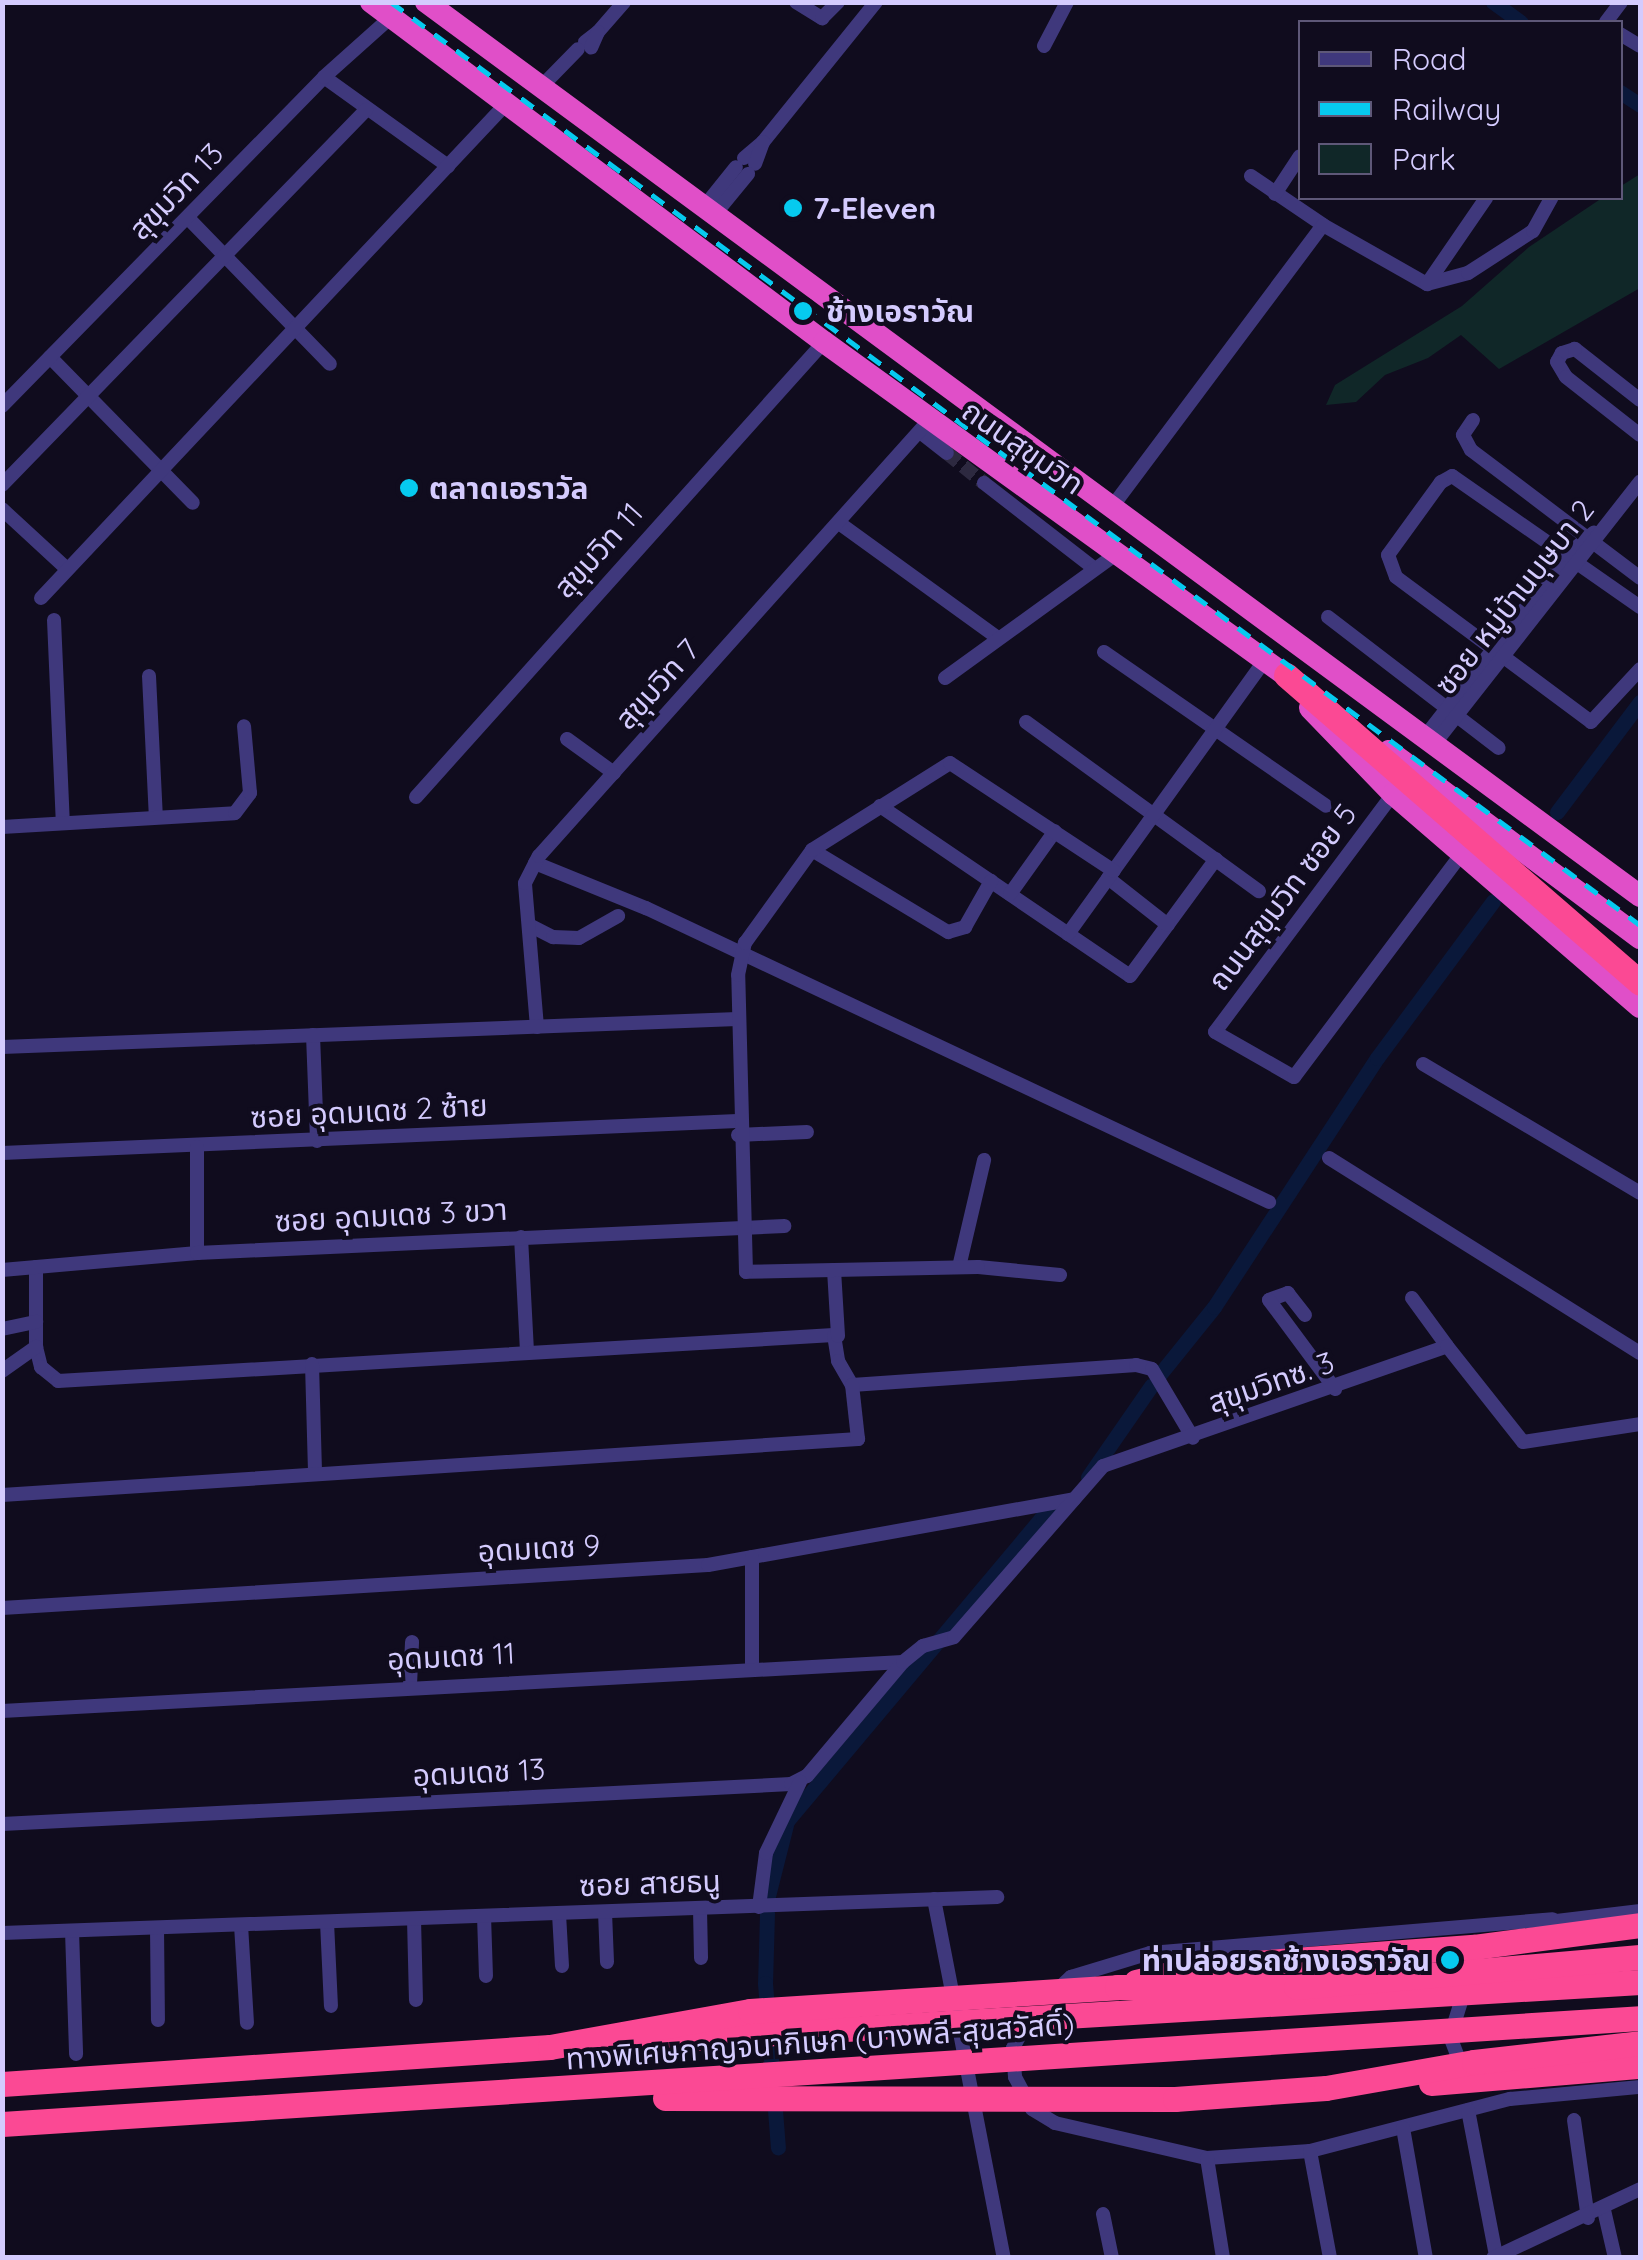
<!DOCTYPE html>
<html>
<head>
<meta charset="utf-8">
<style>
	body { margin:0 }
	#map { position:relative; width:1643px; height:2260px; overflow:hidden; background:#100c1e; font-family:Quicksand,"Noto Sans Thai",sans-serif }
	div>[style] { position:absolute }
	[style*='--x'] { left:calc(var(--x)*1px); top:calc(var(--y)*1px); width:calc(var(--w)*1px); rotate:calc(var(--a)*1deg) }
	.green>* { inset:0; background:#102728 }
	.canal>* { height:15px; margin:-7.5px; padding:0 7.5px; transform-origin:7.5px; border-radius:7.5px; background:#0a183a }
	.minor-tunnel>* { height:14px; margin-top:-7px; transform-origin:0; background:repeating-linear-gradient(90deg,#2d2940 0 14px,transparent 0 21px) }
	.minor>* { height:14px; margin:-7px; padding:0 7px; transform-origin:7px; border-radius:7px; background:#3f387c }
	.trunk>* { height:22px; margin:-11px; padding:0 11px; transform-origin:11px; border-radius:11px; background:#e04fc8 }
	.motorway>* { height:25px; margin:-12.5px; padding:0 12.5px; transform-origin:12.5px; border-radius:12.5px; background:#fb4994 }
	.rail>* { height:5px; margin-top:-2.5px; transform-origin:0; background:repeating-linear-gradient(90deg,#06caef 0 15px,transparent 0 27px) }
	.motorway-bridge>* { height:25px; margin:-12.5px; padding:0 12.5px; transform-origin:12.5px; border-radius:12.5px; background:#fb4994 }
	.dots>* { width:28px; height:28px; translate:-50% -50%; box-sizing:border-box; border:5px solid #100c1e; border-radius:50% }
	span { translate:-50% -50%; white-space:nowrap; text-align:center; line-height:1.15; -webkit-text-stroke:8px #100c1e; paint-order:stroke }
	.street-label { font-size:30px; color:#d4cbfe }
	.poi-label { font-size:30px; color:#d4cbfe; font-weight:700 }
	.left { translate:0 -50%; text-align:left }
	.right { translate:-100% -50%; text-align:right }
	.frame { position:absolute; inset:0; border:5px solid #d4cbfe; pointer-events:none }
	.legend { position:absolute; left:1298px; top:20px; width:325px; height:180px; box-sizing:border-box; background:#100c1e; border:2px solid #5e5878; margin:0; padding:12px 18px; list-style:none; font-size:30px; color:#d4cbfe }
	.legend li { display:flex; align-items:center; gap:20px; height:50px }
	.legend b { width:50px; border:2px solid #5e5878 }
</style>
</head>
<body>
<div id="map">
	<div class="green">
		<div style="clip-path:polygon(1640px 174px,1640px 288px,1499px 369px,1461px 335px,1428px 358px,1385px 375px,1356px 402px,1326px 405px,1335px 385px,1462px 306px,1529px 247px,1602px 198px,1620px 198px,1621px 186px)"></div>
	</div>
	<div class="canal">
		<div style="--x:1493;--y:2;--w:34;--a:36"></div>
		<div style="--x:1620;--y:92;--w:24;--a:33"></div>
		<div style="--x:1557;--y:812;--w:138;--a:-53"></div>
		<div style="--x:1160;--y:1374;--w:86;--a:-51.1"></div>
		<div style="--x:1214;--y:1307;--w:298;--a:-56.8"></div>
		<div style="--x:1377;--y:1058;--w:195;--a:-53.5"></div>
		<div style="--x:1088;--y:1477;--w:111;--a:-55.3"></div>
		<div style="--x:768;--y:1896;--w:77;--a:-75.8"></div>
		<div style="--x:787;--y:1821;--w:398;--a:-50"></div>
		<div style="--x:1043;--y:1516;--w:33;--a:-29"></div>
		<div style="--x:767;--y:1913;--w:70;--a:91.6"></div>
		<div style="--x:765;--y:1983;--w:165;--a:85.5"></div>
	</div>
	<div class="minor-tunnel">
		<div style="--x:947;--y:453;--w:48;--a:39"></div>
	</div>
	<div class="minor">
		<div style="--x:796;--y:2;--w:31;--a:32"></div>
		<div style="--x:822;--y:18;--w:23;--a:-45"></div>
		<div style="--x:1606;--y:22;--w:25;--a:-53"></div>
		<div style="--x:598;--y:32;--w:40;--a:-49"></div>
		<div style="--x:1620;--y:34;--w:23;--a:31"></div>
		<div style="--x:585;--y:42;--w:16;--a:-38"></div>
		<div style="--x:598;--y:32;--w:17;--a:114"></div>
		<div style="--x:1044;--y:46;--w:50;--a:-62.4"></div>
		<div style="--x:324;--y:77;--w:153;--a:35.7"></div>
		<div style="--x:540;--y:88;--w:54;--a:-45.7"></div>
		<div style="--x:763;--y:142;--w:180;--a:-51.1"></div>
		<div style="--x:744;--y:158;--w:25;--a:-40"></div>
		<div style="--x:763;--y:142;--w:23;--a:110"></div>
		<div style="--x:1251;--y:176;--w:87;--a:34.2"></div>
		<div style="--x:1275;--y:194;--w:45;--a:-56.7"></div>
		<div style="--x:704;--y:207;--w:51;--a:-51.3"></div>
		<div style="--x:715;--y:214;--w:52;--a:-50.5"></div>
		<div style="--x:189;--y:219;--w:202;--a:45.8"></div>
		<div style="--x:1427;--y:284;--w:42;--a:-15"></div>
		<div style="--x:1468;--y:273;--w:77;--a:-32.9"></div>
		<div style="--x:1533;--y:231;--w:38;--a:-61"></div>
		<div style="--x:50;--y:357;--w:204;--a:45.6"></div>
		<div style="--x:1640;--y:400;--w:83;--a:-141.9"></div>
		<div style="--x:1575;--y:349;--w:14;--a:163"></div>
		<div style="--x:1562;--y:353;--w:10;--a:119"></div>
		<div style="--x:1557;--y:362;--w:17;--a:59"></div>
		<div style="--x:1566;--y:377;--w:94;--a:38.1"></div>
		<div style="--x:2;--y:406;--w:460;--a:-45.6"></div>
		<div style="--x:324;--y:77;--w:90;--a:-41.8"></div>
		<div style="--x:1473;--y:420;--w:18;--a:124"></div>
		<div style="--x:1463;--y:435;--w:17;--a:62"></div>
		<div style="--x:1471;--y:450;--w:212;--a:37.1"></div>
		<div style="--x:920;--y:432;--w:34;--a:38"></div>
		<div style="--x:984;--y:483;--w:140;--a:37.8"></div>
		<div style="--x:2;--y:485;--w:523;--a:-45.85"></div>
		<div style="--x:1112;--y:507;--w:352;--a:-53.2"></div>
		<div style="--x:1323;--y:225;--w:120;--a:29.6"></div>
		<div style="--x:1427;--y:284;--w:104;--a:-55.5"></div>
		<div style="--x:2;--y:509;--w:87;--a:42.7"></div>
		<div style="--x:839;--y:523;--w:196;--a:35.9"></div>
		<div style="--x:41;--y:598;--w:678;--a:-46.73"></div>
		<div style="--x:1640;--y:607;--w:229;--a:-145.1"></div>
		<div style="--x:1452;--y:476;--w:13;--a:151"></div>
		<div style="--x:1441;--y:482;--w:90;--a:126"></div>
		<div style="--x:1388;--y:555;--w:23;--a:70"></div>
		<div style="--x:1396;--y:577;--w:243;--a:36.6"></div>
		<div style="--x:1591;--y:722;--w:72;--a:-47.2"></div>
		<div style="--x:1328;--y:617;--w:215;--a:37.5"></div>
		<div style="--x:54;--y:620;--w:203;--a:87.5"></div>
		<div style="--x:1104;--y:652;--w:270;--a:34.7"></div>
		<div style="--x:149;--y:676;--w:141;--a:87.2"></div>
		<div style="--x:945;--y:678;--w:215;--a:-35.9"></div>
		<div style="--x:1026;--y:722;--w:288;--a:36"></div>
		<div style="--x:567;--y:739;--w:58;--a:35.9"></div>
		<div style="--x:1423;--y:739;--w:234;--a:-52"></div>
		<div style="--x:1567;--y:555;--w:35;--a:-40"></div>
		<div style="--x:1432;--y:747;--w:337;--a:-51.9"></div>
		<div style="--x:1393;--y:794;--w:297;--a:126.8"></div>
		<div style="--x:1215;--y:1032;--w:91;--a:29.7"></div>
		<div style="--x:1294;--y:1077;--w:280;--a:-53.1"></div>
		<div style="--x:416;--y:797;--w:611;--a:-48.12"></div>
		<div style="--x:880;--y:806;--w:302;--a:34.2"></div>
		<div style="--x:1130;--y:976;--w:145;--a:-53.7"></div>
		<div style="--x:2;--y:827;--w:233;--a:-3.4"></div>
		<div style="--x:235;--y:813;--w:25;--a:-53"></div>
		<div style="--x:250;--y:793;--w:67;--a:-95.1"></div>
		<div style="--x:812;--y:850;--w:159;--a:31.1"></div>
		<div style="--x:948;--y:932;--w:18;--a:-16"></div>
		<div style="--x:965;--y:927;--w:53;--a:-60.5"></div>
		<div style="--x:535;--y:863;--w:120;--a:22.1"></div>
		<div style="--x:646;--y:908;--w:689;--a:25.26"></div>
		<div style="--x:1108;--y:878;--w:76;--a:38.1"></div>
		<div style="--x:1010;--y:894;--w:77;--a:-54.5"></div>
		<div style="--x:529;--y:925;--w:27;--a:27"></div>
		<div style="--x:553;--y:937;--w:26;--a:2"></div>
		<div style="--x:579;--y:938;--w:45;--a:-29.4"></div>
		<div style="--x:1068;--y:934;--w:337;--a:-54.3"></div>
		<div style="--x:537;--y:1027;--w:144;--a:-94.8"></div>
		<div style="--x:525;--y:883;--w:30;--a:-63"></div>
		<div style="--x:539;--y:856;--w:588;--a:-48.17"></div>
		<div style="--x:313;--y:1035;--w:106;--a:87.8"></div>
		<div style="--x:2;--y:1047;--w:736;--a:-2.18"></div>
		<div style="--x:1423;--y:1064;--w:252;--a:30.7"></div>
		<div style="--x:738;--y:1135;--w:69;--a:-2.5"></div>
		<div style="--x:2;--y:1153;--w:736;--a:-2.49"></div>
		<div style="--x:1329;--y:1158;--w:367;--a:32.1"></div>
		<div style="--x:521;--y:1237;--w:113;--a:87"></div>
		<div style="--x:197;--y:1253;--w:106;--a:-90"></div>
		<div style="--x:36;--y:1267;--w:80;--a:90"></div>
		<div style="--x:36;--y:1347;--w:21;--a:76"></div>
		<div style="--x:41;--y:1367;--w:22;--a:39"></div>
		<div style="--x:58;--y:1381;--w:777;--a:-3.39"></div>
		<div style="--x:834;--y:1335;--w:26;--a:81"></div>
		<div style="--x:838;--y:1361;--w:28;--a:60"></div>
		<div style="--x:852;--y:1385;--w:285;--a:-4"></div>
		<div style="--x:1136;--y:1365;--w:16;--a:14"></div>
		<div style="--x:1152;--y:1369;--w:80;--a:59.3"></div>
		<div style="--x:959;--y:1267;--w:110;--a:-76.8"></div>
		<div style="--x:2;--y:1270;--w:196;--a:-5"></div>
		<div style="--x:197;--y:1253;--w:588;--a:-2.63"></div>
		<div style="--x:834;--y:1270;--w:66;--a:86.5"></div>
		<div style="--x:1060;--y:1275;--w:82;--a:-174.4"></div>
		<div style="--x:978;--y:1267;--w:232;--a:178.8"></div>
		<div style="--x:746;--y:1272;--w:297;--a:-91.5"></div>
		<div style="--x:738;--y:975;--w:33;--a:-78"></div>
		<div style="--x:745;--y:943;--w:115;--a:-54.2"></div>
		<div style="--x:812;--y:850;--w:163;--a:-32.2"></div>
		<div style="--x:950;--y:763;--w:196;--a:33.4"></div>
		<div style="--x:1412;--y:1298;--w:59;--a:53.9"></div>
		<div style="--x:1305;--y:1315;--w:28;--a:-128"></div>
		<div style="--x:1288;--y:1293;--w:20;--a:160"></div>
		<div style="--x:1269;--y:1300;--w:111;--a:53.4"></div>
		<div style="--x:2;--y:1329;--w:35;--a:-12"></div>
		<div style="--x:312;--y:1364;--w:110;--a:88.4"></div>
		<div style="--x:2;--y:1371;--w:42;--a:-35.2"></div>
		<div style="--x:2;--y:1495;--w:858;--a:-3.74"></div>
		<div style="--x:858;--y:1439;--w:54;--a:-96.3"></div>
		<div style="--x:2;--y:1608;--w:707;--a:-3.49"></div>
		<div style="--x:708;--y:1565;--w:372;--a:-10.2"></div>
		<div style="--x:752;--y:1668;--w:111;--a:-90"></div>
		<div style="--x:410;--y:1685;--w:43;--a:-87.3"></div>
		<div style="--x:2;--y:1711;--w:902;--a:-3.11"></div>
		<div style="--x:2;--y:1824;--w:790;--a:-2.9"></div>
		<div style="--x:791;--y:1784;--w:18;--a:-27"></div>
		<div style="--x:807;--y:1776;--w:149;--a:-49.9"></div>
		<div style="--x:903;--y:1662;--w:26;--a:-39"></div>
		<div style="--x:923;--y:1646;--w:32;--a:-16"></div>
		<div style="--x:954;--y:1637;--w:227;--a:-48.9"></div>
		<div style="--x:1103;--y:1466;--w:364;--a:-19.2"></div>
		<div style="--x:1447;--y:1346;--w:122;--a:51.6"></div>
		<div style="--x:1523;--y:1442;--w:118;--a:-8.7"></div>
		<div style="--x:934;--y:1899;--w:366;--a:79"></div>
		<div style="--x:759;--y:1907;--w:54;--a:-82.6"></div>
		<div style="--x:766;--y:1853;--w:79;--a:-64.4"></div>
		<div style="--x:700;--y:1909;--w:49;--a:88.8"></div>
		<div style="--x:605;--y:1912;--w:50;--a:87.7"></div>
		<div style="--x:559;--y:1914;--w:52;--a:86.7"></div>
		<div style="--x:484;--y:1916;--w:60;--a:88.1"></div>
		<div style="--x:414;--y:1919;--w:81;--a:88.6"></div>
		<div style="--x:327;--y:1922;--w:84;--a:87.3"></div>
		<div style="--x:1548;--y:1922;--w:93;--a:-6.8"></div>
		<div style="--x:241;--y:1925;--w:98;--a:86.5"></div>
		<div style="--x:157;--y:1928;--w:92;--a:89.4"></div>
		<div style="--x:72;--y:1931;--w:123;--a:88.1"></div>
		<div style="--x:2;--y:1933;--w:996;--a:-2.07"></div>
		<div style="--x:1058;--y:1989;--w:18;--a:-43"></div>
		<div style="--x:1071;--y:1977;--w:83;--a:-16.9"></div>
		<div style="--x:1150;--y:1953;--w:404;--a:-4.8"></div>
		<div style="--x:1029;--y:2018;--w:34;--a:118"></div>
		<div style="--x:1013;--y:2048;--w:29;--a:86"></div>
		<div style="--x:1015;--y:2077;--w:36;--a:62"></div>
		<div style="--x:1032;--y:2109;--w:27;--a:31"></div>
		<div style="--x:1055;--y:2123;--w:156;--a:13"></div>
		<div style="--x:1207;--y:2158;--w:103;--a:-3.9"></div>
		<div style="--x:1310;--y:2151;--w:207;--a:-14.6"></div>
		<div style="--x:1510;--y:2099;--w:131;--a:-5.3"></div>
		<div style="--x:1461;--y:2065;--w:30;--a:-111"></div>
		<div style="--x:1450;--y:2037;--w:47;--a:-72.7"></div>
		<div style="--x:1468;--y:2110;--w:149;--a:79.1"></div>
		<div style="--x:1574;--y:2120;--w:99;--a:81.9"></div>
		<div style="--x:1403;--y:2128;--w:132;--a:80"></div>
		<div style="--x:1310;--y:2151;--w:109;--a:79.4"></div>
		<div style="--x:1207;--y:2158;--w:101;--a:80.9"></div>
		<div style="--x:1604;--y:2210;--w:49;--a:77.1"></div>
		<div style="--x:1103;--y:2214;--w:45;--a:78.4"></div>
		<div style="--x:1493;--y:2258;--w:162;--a:-25.1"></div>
	</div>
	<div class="trunk">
		<div style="--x:371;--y:2;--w:566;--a:36.89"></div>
		<div style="--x:824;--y:342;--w:586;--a:35.83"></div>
		<div style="--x:426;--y:2;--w:1508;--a:36.37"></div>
		<div style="--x:1310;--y:708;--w:120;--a:46"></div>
		<div style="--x:1393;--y:794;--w:326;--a:40.8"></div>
		<div style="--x:1389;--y:751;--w:313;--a:36.7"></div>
	</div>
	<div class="motorway">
		<div style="--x:1286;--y:675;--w:469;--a:41"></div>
		<div style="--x:2;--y:2084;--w:549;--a:-3.86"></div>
	</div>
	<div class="rail">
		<div style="--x:391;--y:2;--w:1553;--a:36.46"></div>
	</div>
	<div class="motorway-bridge">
		<div style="--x:1136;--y:1982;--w:65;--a:-13.4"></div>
		<div style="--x:1199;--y:1967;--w:276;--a:-4.2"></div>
		<div style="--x:1474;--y:1947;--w:167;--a:-7.5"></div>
		<div style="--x:625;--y:2042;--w:1017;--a:-3.38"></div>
		<div style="--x:550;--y:2047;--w:203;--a:-10.2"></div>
		<div style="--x:750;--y:2011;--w:368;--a:-3.7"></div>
		<div style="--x:1117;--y:1987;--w:179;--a:0"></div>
		<div style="--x:1296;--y:1987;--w:345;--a:-5"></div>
		<div style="--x:1431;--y:2083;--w:210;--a:-4.7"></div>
		<div style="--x:665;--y:2098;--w:510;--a:0.11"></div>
		<div style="--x:1175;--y:2099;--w:151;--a:-4.2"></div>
		<div style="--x:1326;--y:2088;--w:150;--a:-10"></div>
		<div style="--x:1474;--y:2062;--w:167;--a:-6.5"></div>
		<div style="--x:2;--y:2124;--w:1641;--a:-3.7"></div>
	</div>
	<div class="dots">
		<div style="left:793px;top:208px;background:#06caef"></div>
		<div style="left:803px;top:311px;background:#06caef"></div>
		<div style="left:409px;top:488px;background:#06caef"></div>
		<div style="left:1450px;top:1960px;background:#06caef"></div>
	</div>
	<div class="street-label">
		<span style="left:176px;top:191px;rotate:-46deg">สุขุมวิท 13</span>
		<span style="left:1023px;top:447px;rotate:35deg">ถนนสุขุมวิท</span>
		<span style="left:598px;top:550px;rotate:-48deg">สุขุมวิท 11</span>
		<span style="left:1514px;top:597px;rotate:-52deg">ซอย หมู่บ้านบุษบา 2</span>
		<span style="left:657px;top:684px;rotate:-48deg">สุขุมวิท 7</span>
		<span style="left:1282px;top:897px;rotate:-53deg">ถนนสุขุมวิท ซอย 5</span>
		<span style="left:369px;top:1111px;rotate:-3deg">ซอย อุดมเดช 2 ซ้าย</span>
		<span style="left:391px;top:1215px;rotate:-3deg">ซอย อุดมเดช 3 ขวา</span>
		<span style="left:1271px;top:1382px;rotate:-19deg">สุขุมวิทซ. 3</span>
		<span style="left:539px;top:1548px;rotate:-3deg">อุดมเดช 9</span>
		<span style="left:451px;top:1656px;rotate:-3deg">อุดมเดช 11</span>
		<span style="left:479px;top:1772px;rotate:-3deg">อุดมเดช 13</span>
		<span style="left:650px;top:1883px;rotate:-2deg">ซอย สายธนู</span>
		<span style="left:820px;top:2041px;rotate:-4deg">ทางพิเศษกาญจนาภิเษก (บางพลี-สุขสวัสดิ์)</span>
	</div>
	<div class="poi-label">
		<span class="left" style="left:813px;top:208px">7-Eleven</span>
		<span class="left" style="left:826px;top:311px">ช้างเอราวัณ</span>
		<span class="left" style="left:429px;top:488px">ตลาดเอราวัล</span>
		<span class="right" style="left:1430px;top:1960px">ท่าปล่อยรถช้างเอราวัณ</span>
	</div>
	<div class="frame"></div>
	<ul class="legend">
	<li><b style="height:12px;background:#3f387c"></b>Road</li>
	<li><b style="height:12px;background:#06caef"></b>Railway</li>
	<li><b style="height:28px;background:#102728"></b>Park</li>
	</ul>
</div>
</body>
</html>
